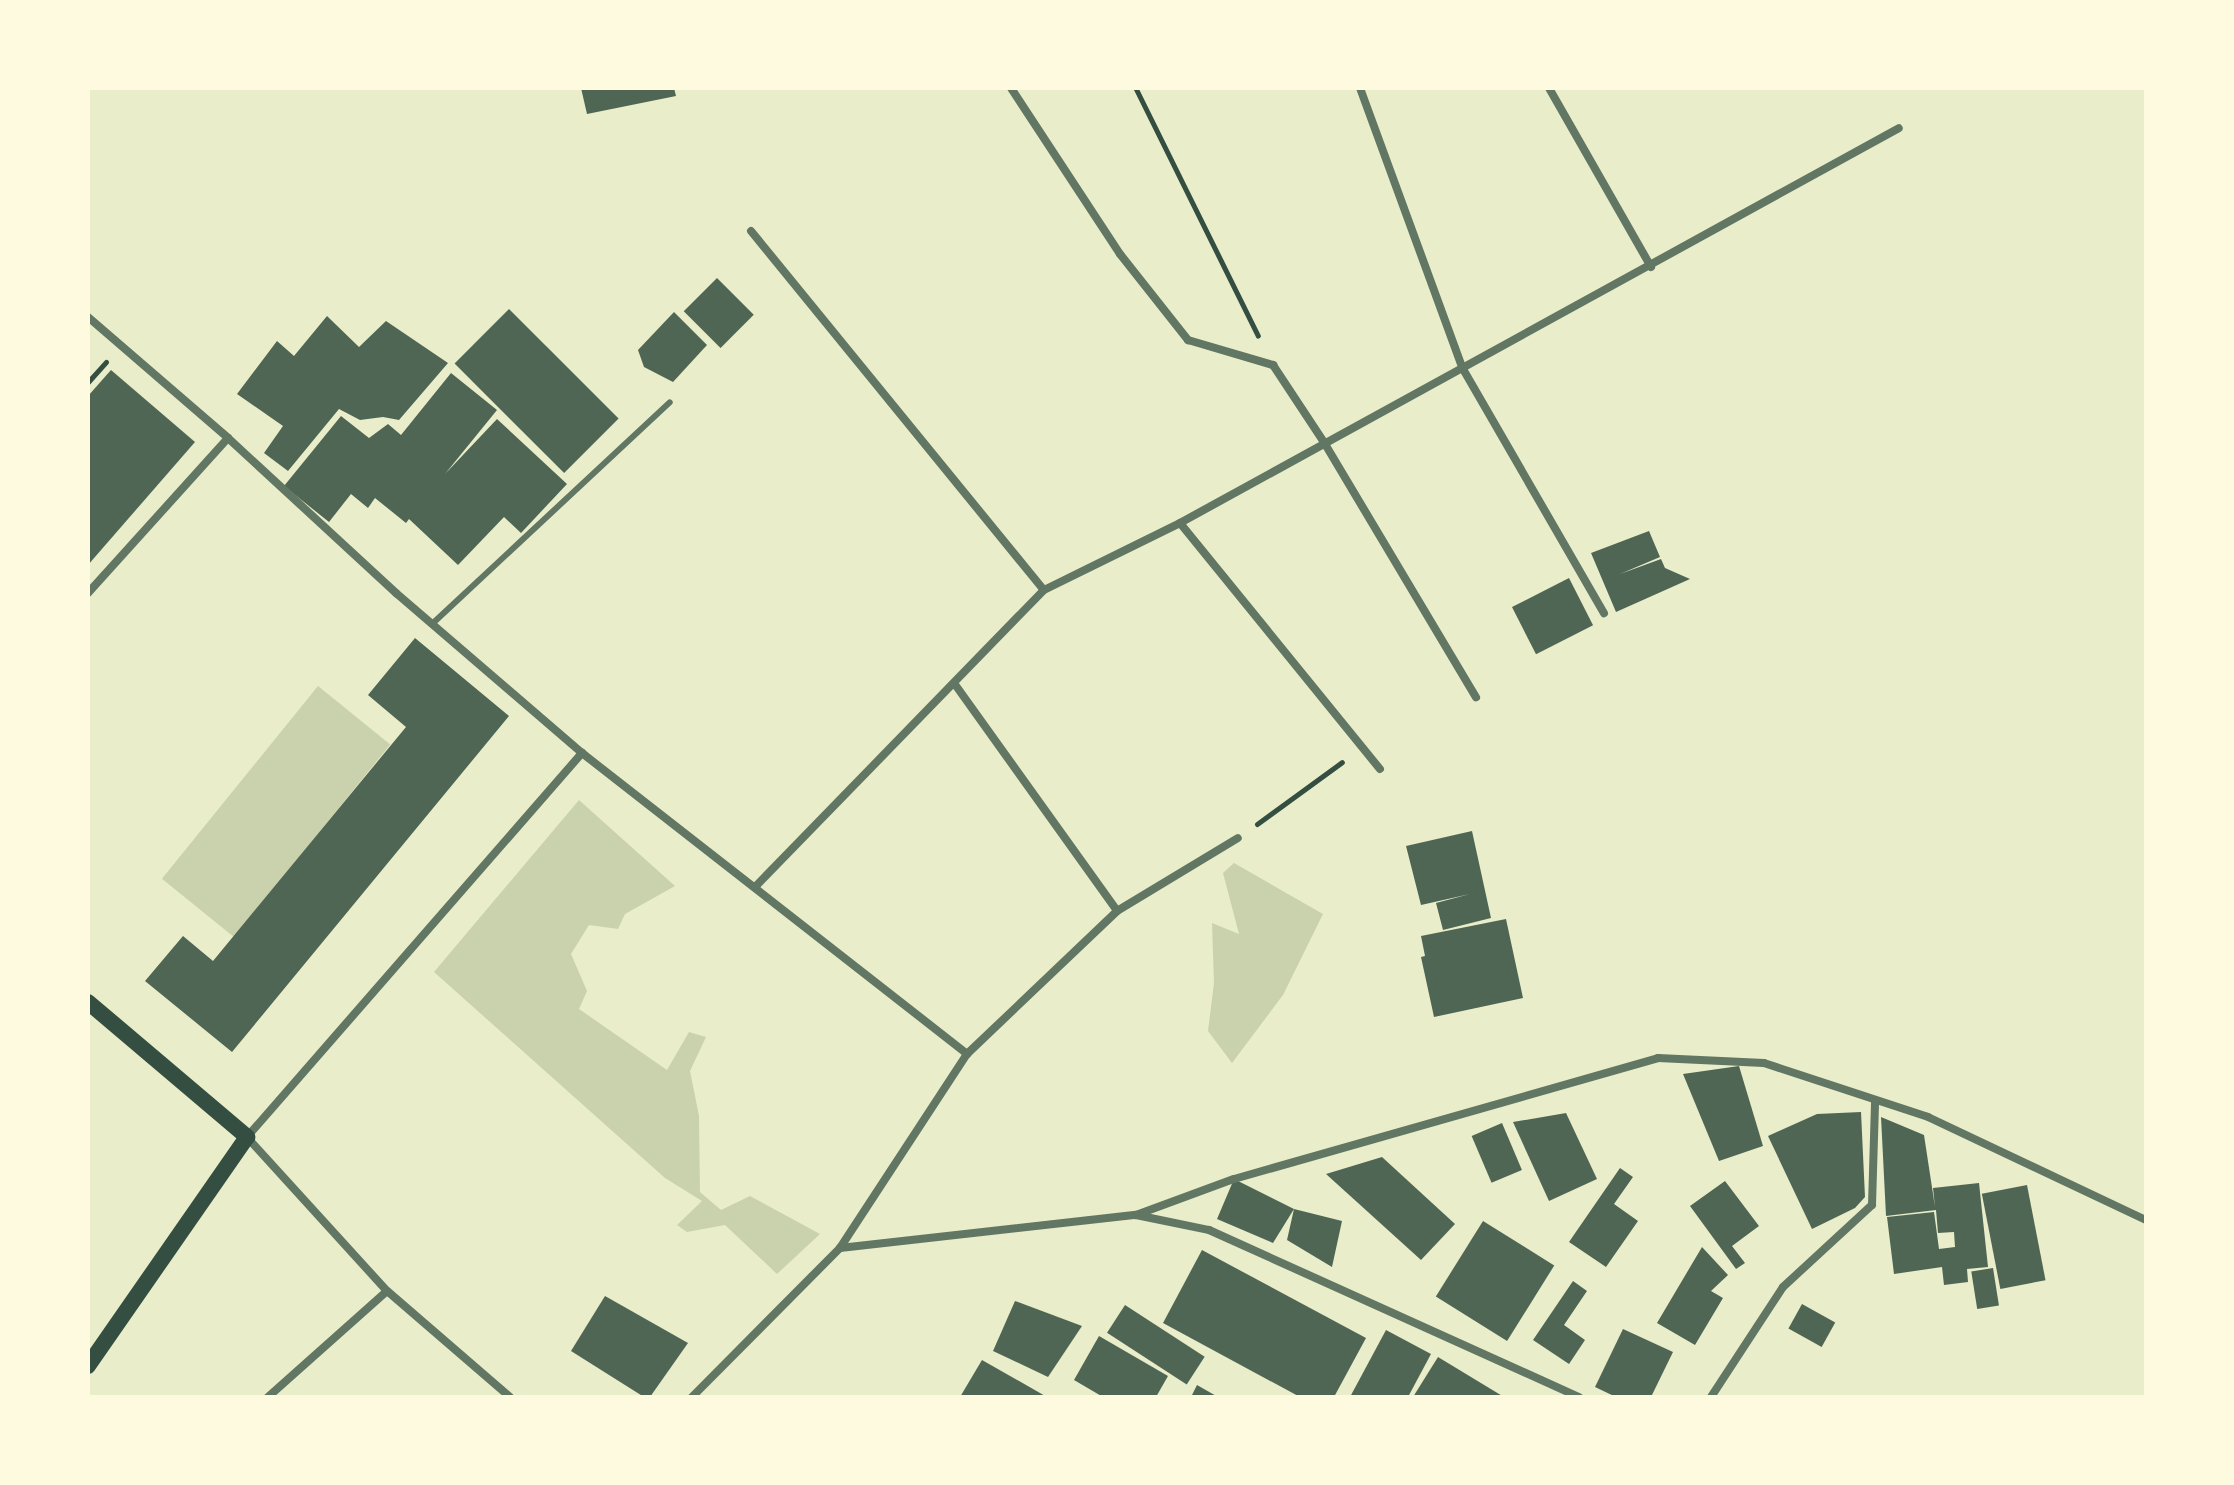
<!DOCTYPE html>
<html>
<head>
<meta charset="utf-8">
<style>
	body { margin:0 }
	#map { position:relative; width:2234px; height:1485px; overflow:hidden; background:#e9edc9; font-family:Overpass,sans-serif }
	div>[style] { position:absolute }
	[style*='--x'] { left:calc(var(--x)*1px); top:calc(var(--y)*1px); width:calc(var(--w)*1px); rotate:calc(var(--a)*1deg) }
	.green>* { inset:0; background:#cad2ad; transform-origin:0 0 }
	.building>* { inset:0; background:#4f6655; transform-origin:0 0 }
	.path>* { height:5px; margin:-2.5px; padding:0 2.5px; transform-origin:2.5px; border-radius:2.5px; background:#344e41 }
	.service>* { height:6px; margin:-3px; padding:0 3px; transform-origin:3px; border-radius:3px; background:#617663 }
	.minor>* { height:8px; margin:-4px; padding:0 4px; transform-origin:4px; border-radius:4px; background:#617663 }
	.secondary>* { height:16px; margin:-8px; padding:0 8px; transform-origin:8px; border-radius:8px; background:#344e41 }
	span { translate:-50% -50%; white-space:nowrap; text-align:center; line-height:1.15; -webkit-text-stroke:7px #fefae0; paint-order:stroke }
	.frame { position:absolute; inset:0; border:90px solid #fefae0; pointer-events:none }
</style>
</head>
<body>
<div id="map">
	<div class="green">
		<div style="left:318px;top:686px;width:93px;height:248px;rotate:39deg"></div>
		<div style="clip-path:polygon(579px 800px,675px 886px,625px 914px,618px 929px,589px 925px,571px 954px,587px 991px,579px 1009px,667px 1070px,689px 1032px,706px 1037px,690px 1071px,699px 1116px,700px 1192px,721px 1210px,750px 1196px,820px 1234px,777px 1274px,725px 1225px,687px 1232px,677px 1225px,702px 1201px,665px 1178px,434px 972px)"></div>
		<div style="clip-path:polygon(1234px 863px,1323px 914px,1283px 995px,1232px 1063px,1208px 1031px,1214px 983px,1212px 923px,1239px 934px,1223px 873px)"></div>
	</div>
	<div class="building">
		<div style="clip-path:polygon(581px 88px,674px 88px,676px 96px,587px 114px)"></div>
		<div style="left:717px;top:278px;width:52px;height:47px;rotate:45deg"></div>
		<div style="left:509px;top:309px;width:155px;height:77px;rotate:45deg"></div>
		<div style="clip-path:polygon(674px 312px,707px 345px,673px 382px,644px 367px,638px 350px)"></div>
		<div style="clip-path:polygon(327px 316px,359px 347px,386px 321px,448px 363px,399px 420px,383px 417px,360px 420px,339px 409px,288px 471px,264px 453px,283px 426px,237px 394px,277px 341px,294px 356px)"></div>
		<div style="clip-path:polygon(111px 370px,195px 442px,88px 565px,88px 396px)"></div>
		<div style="clip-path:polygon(451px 373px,497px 410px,445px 474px,497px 419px,567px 484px,521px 533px,504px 517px,458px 565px,409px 519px,406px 523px,375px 498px,368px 508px,351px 494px,329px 522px,284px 486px,341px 416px,369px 438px,388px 424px,401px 435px)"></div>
		<div style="clip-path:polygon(1649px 531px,1660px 557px,1620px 574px,1661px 559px,1665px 568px,1690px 579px,1616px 612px,1591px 553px)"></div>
		<div style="left:1569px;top:578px;width:53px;height:64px;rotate:63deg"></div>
		<div style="clip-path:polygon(415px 638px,509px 716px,232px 1052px,145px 981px,183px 936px,213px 961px,406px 727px,368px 695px)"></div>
		<div style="clip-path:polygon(1472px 831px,1491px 918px,1443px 930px,1436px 903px,1470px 894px,1421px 905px,1406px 846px)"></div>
		<div style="clip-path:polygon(1506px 919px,1523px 998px,1434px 1017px,1421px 957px,1425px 956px,1421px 936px)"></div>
		<div style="clip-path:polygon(1739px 1066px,1763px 1146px,1719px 1161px,1683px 1074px)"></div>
		<div style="clip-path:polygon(1861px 1112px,1865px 1197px,1855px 1208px,1812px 1229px,1768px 1136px,1817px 1114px)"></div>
		<div style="clip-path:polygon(1566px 1113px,1597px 1179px,1549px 1201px,1513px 1122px)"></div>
		<div style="clip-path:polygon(1881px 1117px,1924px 1135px,1935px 1207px,1933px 1188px,1979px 1183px,1988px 1267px,1967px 1269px,1968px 1282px,1944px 1285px,1942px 1267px,1894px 1274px,1887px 1217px,1934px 1212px,1939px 1249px,1955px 1247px,1954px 1232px,1938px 1233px,1936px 1210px,1886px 1216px)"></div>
		<div style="left:1502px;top:1123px;width:51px;height:33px;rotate:67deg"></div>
		<div style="clip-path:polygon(1382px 1157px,1455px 1224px,1421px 1260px,1326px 1174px)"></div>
		<div style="clip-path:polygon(1620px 1168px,1633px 1177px,1614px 1204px,1638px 1221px,1606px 1267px,1569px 1242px)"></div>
		<div style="clip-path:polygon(1234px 1179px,1294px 1209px,1342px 1221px,1332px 1267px,1287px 1240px,1294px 1209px,1273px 1243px,1217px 1219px)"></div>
		<div style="clip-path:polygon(1725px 1181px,1759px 1226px,1732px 1246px,1745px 1263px,1736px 1269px,1690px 1206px)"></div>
		<div style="left:2027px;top:1185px;width:97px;height:46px;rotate:79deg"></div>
		<div style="left:1483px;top:1221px;width:84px;height:89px;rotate:32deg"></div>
		<div style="clip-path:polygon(1702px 1247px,1728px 1275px,1711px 1291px,1723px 1298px,1695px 1345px,1657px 1323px)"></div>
		<div style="clip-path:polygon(1202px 1250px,1366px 1338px,1334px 1397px,1300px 1397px,1163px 1323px)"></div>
		<div style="left:1993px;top:1268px;width:38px;height:22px;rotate:81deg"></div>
		<div style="clip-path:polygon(1573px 1281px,1587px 1291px,1564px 1325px,1585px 1340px,1569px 1364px,1533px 1340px)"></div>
		<div style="clip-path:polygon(605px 1296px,688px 1343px,650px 1397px,644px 1397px,571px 1351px)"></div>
		<div style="clip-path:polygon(1015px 1301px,1082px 1326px,1048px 1377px,993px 1351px)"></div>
		<div style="left:1802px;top:1304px;width:38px;height:28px;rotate:29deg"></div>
		<div style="left:1125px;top:1305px;width:95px;height:33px;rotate:33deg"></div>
		<div style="clip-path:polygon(1623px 1329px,1673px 1352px,1651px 1397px,1616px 1397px,1595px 1387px)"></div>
		<div style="clip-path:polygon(1386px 1330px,1431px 1354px,1408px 1397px,1350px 1397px)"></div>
		<div style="clip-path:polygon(1099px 1336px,1168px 1376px,1156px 1397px,1103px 1397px,1074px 1380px)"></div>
		<div style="clip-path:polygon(1438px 1357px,1504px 1397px,1413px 1397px)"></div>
		<div style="clip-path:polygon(982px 1360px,1047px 1397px,960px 1397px)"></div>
		<div style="clip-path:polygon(1197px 1385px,1218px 1397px,1191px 1397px)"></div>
	</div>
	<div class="path">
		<div style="--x:1136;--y:89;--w:275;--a:63.7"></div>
		<div style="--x:88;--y:382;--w:27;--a:-48"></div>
		<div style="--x:1257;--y:824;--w:105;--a:-36.1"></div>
	</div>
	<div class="service">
		<div style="--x:432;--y:624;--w:325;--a:-43"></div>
	</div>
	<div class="minor">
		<div style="--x:1011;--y:88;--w:199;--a:56.7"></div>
		<div style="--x:1120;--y:254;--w:110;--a:51.7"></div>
		<div style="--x:1188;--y:340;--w:89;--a:16.4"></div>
		<div style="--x:1273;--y:365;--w:95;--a:56.6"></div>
		<div style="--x:1325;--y:444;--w:295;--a:59.2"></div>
		<div style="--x:1360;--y:88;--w:299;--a:69.9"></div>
		<div style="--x:1463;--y:369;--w:282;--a:60"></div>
		<div style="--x:1549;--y:88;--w:206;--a:60.3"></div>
		<div style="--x:751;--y:231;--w:463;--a:50.8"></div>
		<div style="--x:88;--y:317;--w:185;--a:40.8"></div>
		<div style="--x:228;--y:438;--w:229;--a:42.7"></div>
		<div style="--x:396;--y:593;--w:245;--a:40.7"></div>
		<div style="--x:582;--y:753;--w:489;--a:38"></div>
		<div style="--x:1180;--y:523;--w:317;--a:50.9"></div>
		<div style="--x:88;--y:593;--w:209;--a:-47.9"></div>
		<div style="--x:954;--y:683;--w:280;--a:54.4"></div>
		<div style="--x:756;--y:886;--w:413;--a:-45.8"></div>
		<div style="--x:1044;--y:590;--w:152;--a:-26.2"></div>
		<div style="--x:1180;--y:523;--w:820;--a:-28.78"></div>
		<div style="--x:1136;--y:1215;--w:104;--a:-20.2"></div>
		<div style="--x:1234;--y:1179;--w:441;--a:-15.9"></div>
		<div style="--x:1658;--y:1058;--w:106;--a:2.7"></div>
		<div style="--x:1764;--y:1063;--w:173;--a:18.2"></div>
		<div style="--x:1928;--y:1117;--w:241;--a:25.3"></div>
		<div style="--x:840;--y:1248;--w:298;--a:-6.4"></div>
		<div style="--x:1136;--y:1215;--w:75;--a:11.6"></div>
		<div style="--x:1209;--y:1230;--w:406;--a:24.3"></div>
		<div style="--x:268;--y:1397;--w:159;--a:-41.7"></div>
		<div style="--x:510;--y:1397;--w:162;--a:-139.2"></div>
		<div style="--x:387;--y:1291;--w:208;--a:-132.3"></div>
		<div style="--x:247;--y:1137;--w:510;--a:-48.9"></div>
		<div style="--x:692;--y:1397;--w:210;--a:-45.2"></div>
		<div style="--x:840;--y:1248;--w:232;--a:-56.8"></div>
		<div style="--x:967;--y:1054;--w:207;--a:-43.6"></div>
		<div style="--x:1117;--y:911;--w:141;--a:-31.1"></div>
		<div style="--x:1711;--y:1397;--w:131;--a:-56.8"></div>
		<div style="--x:1783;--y:1287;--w:121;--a:-42.7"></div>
		<div style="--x:1872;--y:1205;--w:103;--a:-88.3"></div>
	</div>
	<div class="secondary">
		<div style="--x:88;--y:1002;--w:209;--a:40.3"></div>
		<div style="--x:247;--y:1137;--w:279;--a:124.8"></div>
	</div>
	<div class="frame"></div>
</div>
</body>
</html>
